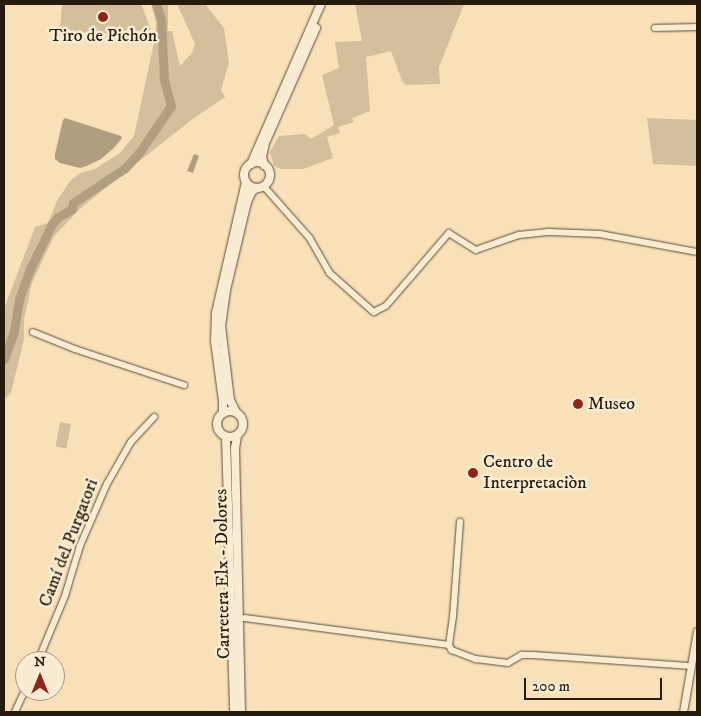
<!DOCTYPE html>
<html>
<head>
<meta charset="utf-8">
<style>
	body { margin:0 }
	#map { position:relative; width:701px; height:716px; overflow:hidden; background:#f8e1b9; font-family:"IM FELL DW Pica",serif }
	div>[style] { position:absolute }
	[style*='--x'] { left:calc(var(--x)*1px); top:calc(var(--y)*1px); width:calc(var(--w)*1px); rotate:calc(var(--a)*1deg) }
	.green>* { inset:0; background:#d4bf9c; transform-origin:0 0 }
	.water>* { inset:0; background:#b19e7f }
	.river>* { height:9px; margin:-4.5px; padding:0 4.5px; transform-origin:4.5px; border-radius:4.5px; background:#b19e7f }
	.roads { filter:drop-shadow(0 0 1px #5a4c38) drop-shadow(0 0 1px #5a4c38) }
	.minor>* { height:5.5px; margin:-2.75px; padding:0 2.75px; transform-origin:2.75px; border-radius:2.75px; background:#faecd2 }
	.tertiary>* { height:7px; margin:-3.5px; padding:0 3.5px; transform-origin:3.5px; border-radius:3.5px; background:#faecd2 }
	.secondary>* { height:8px; margin:-4px; padding:0 4px; transform-origin:4px; border-radius:4px; background:#faecd2 }
	.secondary>.ring { margin:-4px; padding:0; box-sizing:content-box; background:none; border:8px solid #faecd2; border-radius:50% }
	.dots>* { width:14px; height:14px; translate:-50% -50%; box-sizing:border-box; border:2px solid #faecd2; border-radius:50% }
	span { translate:-50% -50%; white-space:nowrap; text-align:center; line-height:1.15; -webkit-text-stroke:5px #faecd2; paint-order:stroke }
	.poi-label { font-size:18px; color:#261b0d }
	.left { translate:0 -50%; text-align:left }
	.street-label { font-size:18px; color:#261b0d }
	.frame { position:absolute; inset:0; border:5px solid #261b0d; pointer-events:none }
	.north { position:absolute; left:15px; top:651px; width:50px; height:50px; box-sizing:border-box; background:#faecd2; border:1px solid #a59883; border-radius:50%; rotate:0deg; font-size:14px; font-weight:700; line-height:20px; text-align:center; color:#261b0d }
	.north::after { content:''; display:block; margin:auto; width:18px; height:22px; background:#8f2418; clip-path:polygon(50% 0,100% 100%,50% 72%,0 100%) }
	.scale { position:absolute; left:524px; top:678px; width:138px; height:22px; box-sizing:border-box; border:2px solid #261b0d; border-top:0; padding-left:6px; font-size:15px; line-height:18px; white-space:nowrap; color:#261b0d; -webkit-text-stroke:4px #faecd2; paint-order:stroke }
</style>
</head>
<body>
<div id="map">
	<div class="green">
		<div style="clip-path:polygon(58px 4px,141px 4px,151px 30px,97px 34px,60px 29px,62px 5px)"></div>
		<div style="clip-path:polygon(151px 4px,168px 4px,168px 31px,172px 31px,180px 66px,192px 53px,195px 44px,177px 4px,205px 4px,224px 28px,229px 63px,221px 90px,225px 97px,190px 121px,113px 182px,81px 208px,54px 236px,32px 283px,24px 319px,24px 339px,11px 393px,4px 400px,4px 309px,35px 227px,48px 223px,57px 201px,70px 181px,80px 173px,95px 169px,120px 153px,134px 136px,155px 38px,156px 23px)"></div>
		<div style="clip-path:polygon(355px 4px,464px 4px,439px 67px,440px 84px,406px 85px,402px 81px,391px 51px,366px 57px,370px 111px,352px 118px,354px 122px,338px 127px,340px 133px,327px 137px,333px 158px,303px 169px,281px 169px,274px 166px,270px 152px,279px 136px,305px 134px,311px 139px,334px 125px,322px 75px,339px 68px,335px 42px,362px 41px)"></div>
		<div style="clip-path:polygon(647px 118px,697px 120px,697px 166px,653px 164px)"></div>
		<div style="left:60px;top:422px;width:11px;height:25px;rotate:10deg"></div>
	</div>
	<div class="water">
		<div style="clip-path:polygon(65px 118px,121px 136px,122px 138px,115px 147px,101px 159px,87px 166px,80px 168px,60px 163px,55px 159px,55px 154px,63px 120px)"></div>
		<div style="clip-path:polygon(194px 154px,199px 156px,193px 173px,187px 171px)"></div>
	</div>
	<div class="river">
		<div style="--x:4;--y:359;--w:30;--a:-70"></div>
		<div style="--x:14;--y:331;--w:32;--a:-81"></div>
		<div style="--x:19;--y:299;--w:32;--a:-70"></div>
		<div style="--x:30;--y:269;--w:50;--a:-63.9"></div>
		<div style="--x:52;--y:224;--w:9;--a:-49"></div>
		<div style="--x:58;--y:217;--w:16;--a:-30"></div>
		<div style="--x:72;--y:209;--w:6;--a:-81"></div>
		<div style="--x:73;--y:203;--w:63;--a:-33.9"></div>
		<div style="--x:125;--y:168;--w:21;--a:-47"></div>
		<div style="--x:139;--y:153;--w:57;--a:-55.8"></div>
		<div style="--x:171;--y:106;--w:27;--a:-105"></div>
		<div style="--x:164;--y:80;--w:61;--a:-92.8"></div>
		<div style="--x:161;--y:19;--w:16;--a:-108"></div>
	</div>
	<div class="roads">
		<div class="minor">
			<div style="--x:655;--y:28;--w:42;--a:-1.4"></div>
			<div style="--x:264;--y:186;--w:69;--a:48.5"></div>
			<div style="--x:310;--y:238;--w:40;--a:60.3"></div>
			<div style="--x:330;--y:273;--w:59;--a:41.6"></div>
			<div style="--x:374;--y:312;--w:13;--a:-27"></div>
			<div style="--x:386;--y:306;--w:96;--a:-49.2"></div>
			<div style="--x:449;--y:233;--w:32;--a:32"></div>
			<div style="--x:476;--y:250;--w:46;--a:-19.2"></div>
			<div style="--x:519;--y:235;--w:31;--a:-6"></div>
			<div style="--x:550;--y:232;--w:50;--a:2.3"></div>
			<div style="--x:600;--y:234;--w:99;--a:10.5"></div>
			<div style="--x:33;--y:332;--w:45;--a:22"></div>
			<div style="--x:75;--y:349;--w:115;--a:18.3"></div>
			<div style="--x:453;--y:617;--w:95;--a:-85.8"></div>
			<div style="--x:245;--y:618;--w:206;--a:7.5"></div>
			<div style="--x:449;--y:645;--w:27;--a:-82"></div>
			<div style="--x:449;--y:645;--w:6;--a:59"></div>
			<div style="--x:452;--y:650;--w:26;--a:21"></div>
			<div style="--x:476;--y:659;--w:32;--a:7"></div>
			<div style="--x:508;--y:663;--w:16;--a:-30"></div>
			<div style="--x:522;--y:655;--w:11;--a:0"></div>
			<div style="--x:533;--y:655;--w:159;--a:4"></div>
			<div style="--x:38;--y:661;--w:70;--a:-67.4"></div>
			<div style="--x:65;--y:596;--w:52;--a:-73.3"></div>
			<div style="--x:80;--y:546;--w:68;--a:-66.5"></div>
			<div style="--x:107;--y:484;--w:48;--a:-60.3"></div>
			<div style="--x:131;--y:442;--w:34;--a:-47"></div>
			<div style="--x:15;--y:712;--w:23;--a:-65"></div>
		</div>
		<div class="tertiary">
			<div style="--x:683;--y:712;--w:82;--a:-80.2"></div>
		</div>
		<div class="secondary">
			<div class="ring" style="left:244px;top:162px;width:18px;height:18px"></div>
			<div style="--x:251;--y:164;--w:175;--a:-66.4"></div>
			<div style="--x:264;--y:165;--w:8;--a:-104"></div>
			<div style="--x:262;--y:157;--w:14;--a:-78"></div>
			<div style="--x:265;--y:143;--w:126;--a:-66.1"></div>
			<div class="ring" style="left:217px;top:411px;width:18px;height:18px"></div>
			<div style="--x:236;--y:412;--w:13;--a:-117"></div>
			<div style="--x:230;--y:400;--w:75;--a:-96.9"></div>
			<div style="--x:221;--y:326;--w:36;--a:-82"></div>
			<div style="--x:226;--y:290;--w:90;--a:-76.6"></div>
			<div style="--x:247;--y:202;--w:12;--a:-66"></div>
			<div style="--x:252;--y:191;--w:6;--a:-31"></div>
			<div style="--x:223;--y:413;--w:12;--a:-90"></div>
			<div style="--x:223;--y:401;--w:61;--a:-97.6"></div>
			<div style="--x:215;--y:341;--w:28;--a:-88"></div>
			<div style="--x:216;--y:313;--w:134;--a:-77.1"></div>
			<div style="--x:237;--y:436;--w:12;--a:99"></div>
			<div style="--x:235;--y:448;--w:264;--a:88.7"></div>
			<div style="--x:226;--y:437;--w:275;--a:88.3"></div>
		</div>
	</div>
	<div class="dots">
		<div style="left:103px;top:17px;background:#8f2418"></div>
		<div style="left:578px;top:404px;background:#8f2418"></div>
		<div style="left:473px;top:473px;background:#8f2418"></div>
	</div>
	<div class="poi-label">
		<span style="left:103px;top:36px">Tiro de Pichón</span>
		<span class="left" style="left:588px;top:404px">Museo</span>
		<span class="left" style="left:483px;top:473px">Centro de<br>Interpretaciòn</span>
	</div>
	<div class="street-label">
		<span style="left:69px;top:543px;rotate:-69deg">Camí del Purgatori</span>
		<span style="left:223px;top:574px;rotate:-91deg">Carretera Elx - Dolores</span>
	</div>
	<div class="frame"></div>
	<div class="north">N</div>
	<div class="scale">200 m</div>
</div>
</body>
</html>
